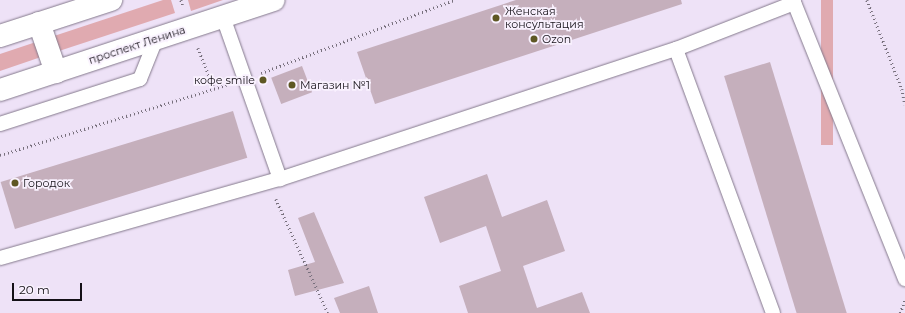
<!DOCTYPE html>
<html>
<head>
<meta charset="utf-8">
<style>
	body { margin:0 }
	#map { position:relative; width:905px; height:313px; overflow:hidden; background:#eee2f7; font-family:Montserrat,sans-serif }
	div>[style] { position:absolute }
	[style*='--x'] { left:calc(var(--x)*1px); top:calc(var(--y)*1px); width:calc(var(--w)*1px); rotate:calc(var(--a)*1deg) }
	.green>* { inset:0; background:#e0aab0; transform-origin:0 0 }
	.building>* { inset:0; background:#c5afbc; transform-origin:0 0 }
	.path>* { height:2.5px; margin-top:-1.25px; transform-origin:0; background:repeating-linear-gradient(90deg,#78707d 0 1px,transparent 0 4px) }
	.roads { filter:drop-shadow(0 0 1px #84798c) drop-shadow(0 0 1px #84798c) }
	.service>* { height:14px; margin:-7px; padding:0 7px; transform-origin:7px; border-radius:7px; background:#fff }
	.secondary>* { height:22px; margin:-11px; padding:0 11px; transform-origin:11px; border-radius:11px; background:#fff }
	.dots>* { width:11px; height:11px; translate:-50% -50%; box-sizing:border-box; border:2px solid #f9f1fe; border-radius:50% }
	span { translate:-50% -50%; white-space:nowrap; text-align:center; line-height:1.15; -webkit-text-stroke:3.5px #f9f1fe; paint-order:stroke }
	.poi-label { font-size:11px; color:#141017 }
	.left { translate:0 -50%; text-align:left }
	.right { translate:-100% -50%; text-align:right }
	.street-label { font-size:11px; color:#141017 }
	.scale { position:absolute; left:12px; top:283px; width:70px; height:18px; box-sizing:border-box; border:2px solid #141017; border-top:0; padding-left:5px; font-size:12px; line-height:14px; white-space:nowrap; color:#141017; -webkit-text-stroke:3px #f9f1fe; paint-order:stroke }
</style>
</head>
<body>
<div id="map">
	<div class="green">
		<div style="clip-path:polygon(163px 0,171px 0,175px 13px,59px 51px,54px 36px)"></div>
		<div style="clip-path:polygon(188px 0,223px 0,191px 11px)"></div>
		<div style="left:821px;top:0;width:12px;height:145px"></div>
		<div style="clip-path:polygon(36px 42px,41px 57px,0 71px,0 54px)"></div>
	</div>
	<div class="building">
		<div style="clip-path:polygon(516px 0,681px 0,682px 4px,375px 104px,357px 52px)"></div>
		<div style="left:770px;top:62px;width:263px;height:48px;rotate:73deg"></div>
		<div style="left:302px;top:66px;width:28px;height:33px;rotate:69deg"></div>
		<div style="left:233px;top:111px;width:49px;height:243px;rotate:73deg"></div>
		<div style="clip-path:polygon(487px 174px,502px 217px,547px 200px,565px 251px,523px 266px,537px 308px,582px 292px,590px 313px,468px 313px,459px 286px,501px 271px,486px 226px,440px 243px,424px 197px)"></div>
		<div style="clip-path:polygon(314px 212px,344px 283px,295px 296px,288px 270px,315px 262px,298px 218px)"></div>
		<div style="clip-path:polygon(369px 286px,378px 313px,340px 313px,334px 298px)"></div>
	</div>
	<div class="path">
		<div style="--x:181;--y:0;--w:5;--a:68"></div>
		<div style="--x:867;--y:0;--w:96;--a:68.5"></div>
		<div style="--x:902;--y:89;--w:16;--a:79"></div>
		<div style="--x:198;--y:48;--w:43;--a:68.2"></div>
		<div style="--x:261;--y:73;--w:206;--a:-20.7"></div>
		<div style="--x:0;--y:155;--w:237;--a:-17.2"></div>
		<div style="--x:276;--y:199;--w:125;--a:65.5"></div>
		<div style="--x:900;--y:313;--w:15;--a:-70"></div>
	</div>
	<div class="roads">
		<div class="service">
			<div style="--x:793;--y:0;--w:301;--a:68.1"></div>
			<div style="--x:223;--y:17;--w:172;--a:70.6"></div>
			<div style="--x:0;--y:124;--w:147;--a:-17.8"></div>
			<div style="--x:140;--y:79;--w:43;--a:-68.2"></div>
			<div style="--x:0;--y:258;--w:291;--a:-15.8"></div>
			<div style="--x:280;--y:179;--w:417;--a:-18.2"></div>
			<div style="--x:773;--y:313;--w:281;--a:-110.2"></div>
			<div style="--x:676;--y:49;--w:127;--a:-21.3"></div>
		</div>
		<div class="secondary">
			<div style="--x:39;--y:23;--w:52;--a:70.9"></div>
			<div style="--x:0;--y:36;--w:117;--a:-18"></div>
			<div style="--x:0;--y:90;--w:288;--a:-18.2"></div>
		</div>
	</div>
	<div class="dots">
		<div style="left:496px;top:18px;background:#5e5723"></div>
		<div style="left:534px;top:39px;background:#5e5723"></div>
		<div style="left:263px;top:80px;background:#5e5723"></div>
		<div style="left:292px;top:85px;background:#5e5723"></div>
		<div style="left:15px;top:183px;background:#5e5723"></div>
	</div>
	<div class="poi-label">
		<span class="left" style="left:505px;top:18px">Женская<br>консультация</span>
		<span class="left" style="left:542px;top:39px">Ozon</span>
		<span class="right" style="left:255px;top:80px">кофе smile</span>
		<span class="left" style="left:300px;top:85px">Магазин №1</span>
		<span class="left" style="left:23px;top:183px">Городок</span>
	</div>
	<div class="street-label">
		<span style="left:137px;top:45px;rotate:-18deg">проспект Ленина</span>
	</div>
	<div class="scale">20 m</div>
</div>
</body>
</html>
